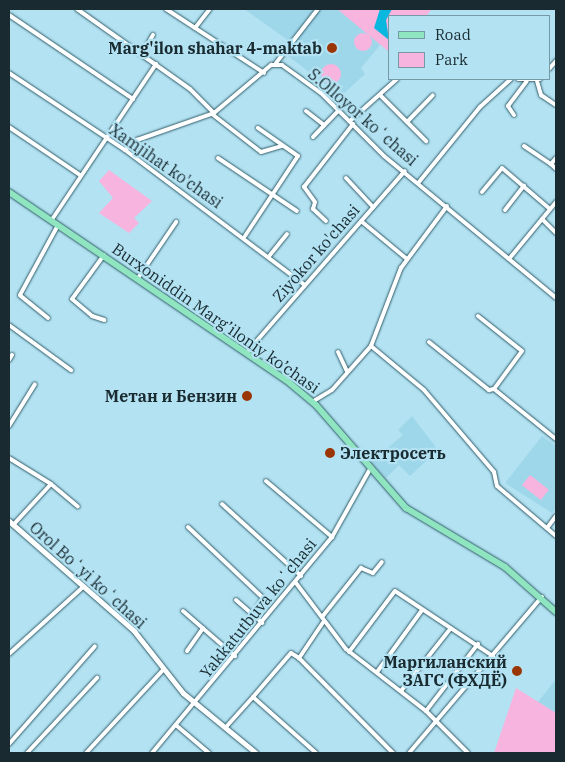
<!DOCTYPE html>
<html>
<head>
<meta charset="utf-8">
<style>
	body { margin:0 }
	#map { position:relative; width:565px; height:762px; overflow:hidden; background:#b3e2f2; font-family:"IBM Plex Serif",serif }
	div>[style] { position:absolute }
	[style*='--x'] { left:calc(var(--x)*1px); top:calc(var(--y)*1px); width:calc(var(--w)*1px); rotate:calc(var(--a)*1deg) }
	.built>* { inset:0; background:#9fd7ea }
	.green>* { inset:0; background:#f7b4df; transform-origin:0 0 }
	.round { border-radius:50% }
	.water>* { inset:0; background:#0ab7de }
	.roads { filter:drop-shadow(0 0 1px #305d6a) drop-shadow(0 0 1px #305d6a) }
	.minor>* { height:4px; margin:-2px; padding:0 2px; transform-origin:2px; border-radius:2px; background:#fff }
	.tertiary>* { height:5px; margin:-2.5px; padding:0 2.5px; transform-origin:2.5px; border-radius:2.5px; background:#fff }
	.primary>* { height:6px; margin:-3px; padding:0 3px; transform-origin:3px; border-radius:3px; background:#8fe5bf }
	.dots>* { width:14px; height:14px; translate:-50% -50%; box-sizing:border-box; border:2px solid #b3e2f2; border-radius:50% }
	span { translate:-50% -50%; white-space:nowrap; text-align:center; line-height:1.15; -webkit-text-stroke:4.5px #b3e2f2; paint-order:stroke }
	.poi-label { font-size:16px; color:#192b31; font-weight:700 }
	.right { translate:-100% -50%; text-align:right }
	.left { translate:0 -50%; text-align:left }
	.street-label { font-size:16px; color:#192b31 }
	.frame { position:absolute; inset:0; border:10px solid #192b31; pointer-events:none }
	.legend { position:absolute; left:388px; top:15px; width:162px; height:65px; box-sizing:border-box; background:#b3e2f2; border:1px solid #7599a5; margin:0; padding:6px 9px; list-style:none; font-size:15px; color:#192b31 }
	.legend li { display:flex; align-items:center; gap:10px; height:25px }
	.legend b { width:25px; border:1px solid #7599a5 }
</style>
</head>
<body>
<div id="map">
	<div class="built">
		<div style="clip-path:polygon(244px 9px,316px 9px,289px 41px)"></div>
		<div style="clip-path:polygon(320px 9px,338px 9px,381px 44px,361px 68px,365px 74px,341px 96px,284px 53px)"></div>
		<div style="clip-path:polygon(412px 416px,438px 450px,410px 476px,399px 465px,386px 478px,371px 462px,403px 435px,398px 430px)"></div>
		<div style="clip-path:polygon(542px 436px,556px 446px,556px 509px,552px 513px,505px 483px)"></div>
		<div style="clip-path:polygon(556px 679px,556px 713px,538px 702px)"></div>
	</div>
	<div class="green">
		<div style="clip-path:polygon(337px 9px,432px 9px,426px 16px,389px 16px,388px 51px)"></div>
		<div class="round" style="left:354px;top:33px;width:18px;height:18px"></div>
		<div class="round" style="left:321px;top:64px;width:20px;height:20px"></div>
		<div style="clip-path:polygon(109px 170px,152px 201px,134px 218px,139px 223px,129px 233px,99px 213px,113px 198px,99px 181px)"></div>
		<div style="left:530px;top:475px;width:24px;height:13px;rotate:38deg"></div>
		<div style="clip-path:polygon(516px 688px,556px 713px,556px 753px,494px 753px)"></div>
	</div>
	<div class="water">
		<div style="clip-path:polygon(380px 9px,392px 9px,386px 20px,389px 40px,374px 28px)"></div>
	</div>
	<div class="roads">
		<div class="minor">
			<div style="--x:77;--y:9;--w:138;--a:35.3"></div>
			<div style="--x:190;--y:89;--w:34;--a:45"></div>
			<div style="--x:214;--y:113;--w:75;--a:-40.1"></div>
			<div style="--x:271;--y:65;--w:11;--a:0"></div>
			<div style="--x:282;--y:65;--w:48;--a:35.7"></div>
			<div style="--x:321;--y:93;--w:89;--a:45"></div>
			<div style="--x:384;--y:156;--w:223;--a:39.5"></div>
			<div style="--x:166;--y:9;--w:117;--a:33.1"></div>
			<div style="--x:9;--y:15;--w:150;--a:34.1"></div>
			<div style="--x:195;--y:28;--w:24;--a:-52"></div>
			<div style="--x:142;--y:54;--w:22;--a:-60"></div>
			<div style="--x:276;--y:63;--w:68;--a:-52.1"></div>
			<div style="--x:549;--y:69;--w:11;--a:-49"></div>
			<div style="--x:9;--y:73;--w:139;--a:33.6"></div>
			<div style="--x:125;--y:150;--w:225;--a:36.9"></div>
			<div style="--x:518;--y:79;--w:22;--a:0"></div>
			<div style="--x:537;--y:81;--w:15;--a:74"></div>
			<div style="--x:541;--y:95;--w:18;--a:34"></div>
			<div style="--x:381;--y:96;--w:64;--a:45"></div>
			<div style="--x:306;--y:111;--w:23;--a:38"></div>
			<div style="--x:212;--y:114;--w:62;--a:37.8"></div>
			<div style="--x:261;--y:152;--w:22;--a:-16"></div>
			<div style="--x:514;--y:115;--w:11;--a:-124"></div>
			<div style="--x:508;--y:106;--w:31;--a:-53"></div>
			<div style="--x:350;--y:121;--w:63;--a:-41.8"></div>
			<div style="--x:407;--y:122;--w:37;--a:-46"></div>
			<div style="--x:9;--y:127;--w:86;--a:34.1"></div>
			<div style="--x:313;--y:137;--w:37;--a:-46"></div>
			<div style="--x:524;--y:146;--w:32;--a:34"></div>
			<div style="--x:125;--y:150;--w:16;--a:-40"></div>
			<div style="--x:137;--y:140;--w:82;--a:-19.3"></div>
			<div style="--x:218;--y:158;--w:95;--a:33.9"></div>
			<div style="--x:556;--y:158;--w:8;--a:130"></div>
			<div style="--x:551;--y:164;--w:7;--a:45"></div>
			<div style="--x:346;--y:178;--w:40;--a:47"></div>
			<div style="--x:419;--y:182;--w:97;--a:-50.9"></div>
			<div style="--x:480;--y:107;--w:42;--a:-42.1"></div>
			<div style="--x:482;--y:192;--w:31;--a:-50"></div>
			<div style="--x:502;--y:168;--w:63;--a:40.5"></div>
			<div style="--x:505;--y:210;--w:31;--a:-52"></div>
			<div style="--x:542;--y:219;--w:20;--a:45"></div>
			<div style="--x:51;--y:221;--w:189;--a:-56.2"></div>
			<div style="--x:326;--y:221;--w:18;--a:-137"></div>
			<div style="--x:313;--y:209;--w:7;--a:-74"></div>
			<div style="--x:315;--y:202;--w:19;--a:-126"></div>
			<div style="--x:304;--y:187;--w:80;--a:-52.1"></div>
			<div style="--x:361;--y:221;--w:60;--a:39.6"></div>
			<div style="--x:245;--y:236;--w:96;--a:-56.5"></div>
			<div style="--x:298;--y:156;--w:49;--a:-145"></div>
			<div style="--x:104;--y:255;--w:54;--a:126"></div>
			<div style="--x:72;--y:299;--w:26;--a:40"></div>
			<div style="--x:92;--y:316;--w:13;--a:18"></div>
			<div style="--x:270;--y:255;--w:27;--a:-51"></div>
			<div style="--x:509;--y:259;--w:74;--a:-50.5"></div>
			<div style="--x:138;--y:278;--w:68;--a:-55.8"></div>
			<div style="--x:478;--y:316;--w:56;--a:38.5"></div>
			<div style="--x:522;--y:351;--w:47;--a:126.4"></div>
			<div style="--x:48;--y:318;--w:36;--a:-141"></div>
			<div style="--x:20;--y:295;--w:80;--a:-61.5"></div>
			<div style="--x:9;--y:325;--w:77;--a:36"></div>
			<div style="--x:429;--y:342;--w:77;--a:38.7"></div>
			<div style="--x:489;--y:390;--w:5;--a:-11"></div>
			<div style="--x:371;--y:346;--w:69;--a:39.7"></div>
			<div style="--x:424;--y:390;--w:108;--a:49.5"></div>
			<div style="--x:494;--y:472;--w:14;--a:78"></div>
			<div style="--x:497;--y:486;--w:77;--a:40.3"></div>
			<div style="--x:247;--y:352;--w:240;--a:-48.9"></div>
			<div style="--x:338;--y:352;--w:21;--a:65"></div>
			<div style="--x:9;--y:360;--w:6;--a:-59"></div>
			<div style="--x:494;--y:389;--w:80;--a:38.9"></div>
			<div style="--x:312;--y:402;--w:23;--a:-31"></div>
			<div style="--x:332;--y:390;--w:59;--a:-48.4"></div>
			<div style="--x:371;--y:346;--w:84;--a:-69"></div>
			<div style="--x:401;--y:268;--w:77;--a:-53.4"></div>
			<div style="--x:9;--y:426;--w:49;--a:-58.2"></div>
			<div style="--x:9;--y:458;--w:49;--a:31.8"></div>
			<div style="--x:51;--y:484;--w:56;--a:132.8"></div>
			<div style="--x:266;--y:481;--w:87;--a:40.3"></div>
			<div style="--x:51;--y:484;--w:35;--a:40"></div>
			<div style="--x:222;--y:504;--w:107;--a:42.3"></div>
			<div style="--x:188;--y:527;--w:103;--a:43.4"></div>
			<div style="--x:263;--y:598;--w:20;--a:120"></div>
			<div style="--x:547;--y:528;--w:15;--a:-53"></div>
			<div style="--x:296;--y:583;--w:83;--a:52.9"></div>
			<div style="--x:346;--y:649;--w:101;--a:37.8"></div>
			<div style="--x:426;--y:711;--w:59;--a:45"></div>
			<div style="--x:236;--y:600;--w:35;--a:41"></div>
			<div style="--x:183;--y:611;--w:69;--a:40.9"></div>
			<div style="--x:322;--y:617;--w:63;--a:-51.5"></div>
			<div style="--x:361;--y:568;--w:13;--a:23"></div>
			<div style="--x:373;--y:573;--w:14;--a:-51"></div>
			<div style="--x:324;--y:621;--w:45;--a:124"></div>
			<div style="--x:299;--y:658;--w:134;--a:45.3"></div>
			<div style="--x:187;--y:651;--w:28;--a:-55"></div>
			<div style="--x:349;--y:652;--w:76;--a:-53"></div>
			<div style="--x:395;--y:591;--w:118;--a:33.6"></div>
			<div style="--x:9;--y:654;--w:98;--a:-42.1"></div>
			<div style="--x:377;--y:672;--w:77;--a:-54"></div>
			<div style="--x:401;--y:691;--w:80;--a:-51.6"></div>
			<div style="--x:253;--y:697;--w:58;--a:-49.2"></div>
			<div style="--x:291;--y:653;--w:9;--a:32"></div>
			<div style="--x:426;--y:711;--w:85;--a:-52.2"></div>
			<div style="--x:177;--y:726;--w:42;--a:40.2"></div>
			<div style="--x:226;--y:727;--w:40;--a:-48"></div>
			<div style="--x:253;--y:697;--w:84;--a:41.6"></div>
			<div style="--x:9;--y:744;--w:130;--a:-48.7"></div>
			<div style="--x:27;--y:753;--w:103;--a:-47"></div>
			<div style="--x:86;--y:753;--w:113;--a:-47.1"></div>
			<div style="--x:152;--y:753;--w:281;--a:-50.2"></div>
			<div style="--x:332;--y:537;--w:78;--a:-60.8"></div>
			<div style="--x:409;--y:753;--w:205;--a:-49.6"></div>
		</div>
		<div class="tertiary">
			<div style="--x:9;--y:521;--w:167;--a:41.3"></div>
			<div style="--x:134;--y:631;--w:79;--a:51.7"></div>
			<div style="--x:183;--y:693;--w:94;--a:39.4"></div>
		</div>
		<div class="primary">
			<div style="--x:9;--y:192;--w:335;--a:34.2"></div>
			<div style="--x:286;--y:380;--w:39;--a:40"></div>
			<div style="--x:316;--y:405;--w:137;--a:48.9"></div>
			<div style="--x:406;--y:508;--w:115;--a:30.8"></div>
			<div style="--x:505;--y:567;--w:68;--a:41.4"></div>
		</div>
	</div>
	<div class="dots">
		<div style="left:332px;top:48px;background:#9a3505"></div>
		<div style="left:247px;top:396px;background:#9a3505"></div>
		<div style="left:330px;top:453px;background:#9a3505"></div>
		<div style="left:517px;top:671px;background:#9a3505"></div>
	</div>
	<div class="poi-label">
		<span class="right" style="left:322px;top:48px">Marg'ilon shahar 4-maktab</span>
		<span class="right" style="left:237px;top:396px">Метан и Бензин</span>
		<span class="left" style="left:340px;top:453px">Электросеть</span>
		<span class="right" style="left:507px;top:671px">Маргиланский<br>ЗАГС (ФХДЁ)</span>
	</div>
	<div class="street-label">
		<span style="left:363px;top:117px;rotate:41deg">S.Olloyor koʻchasi</span>
		<span style="left:166px;top:166px;rotate:35deg">Xamjihat ko'chasi</span>
		<span style="left:316px;top:253px;rotate:-49deg">Ziyokor ko'chasi</span>
		<span style="left:216px;top:318px;rotate:35deg">Burxoniddin Marg’iloniy ko’chasi</span>
		<span style="left:88px;top:575px;rotate:42deg">Orol Boʻyi koʻchasi</span>
		<span style="left:258px;top:608px;rotate:-51deg">Yakkatutbuva koʻchasi</span>
	</div>
	<div class="frame"></div>
	<ul class="legend">
	<li><b style="height:6px;background:#8fe5bf"></b>Road</li>
	<li><b style="height:14px;background:#f7b4df"></b>Park</li>
	</ul>
</div>
</body>
</html>
